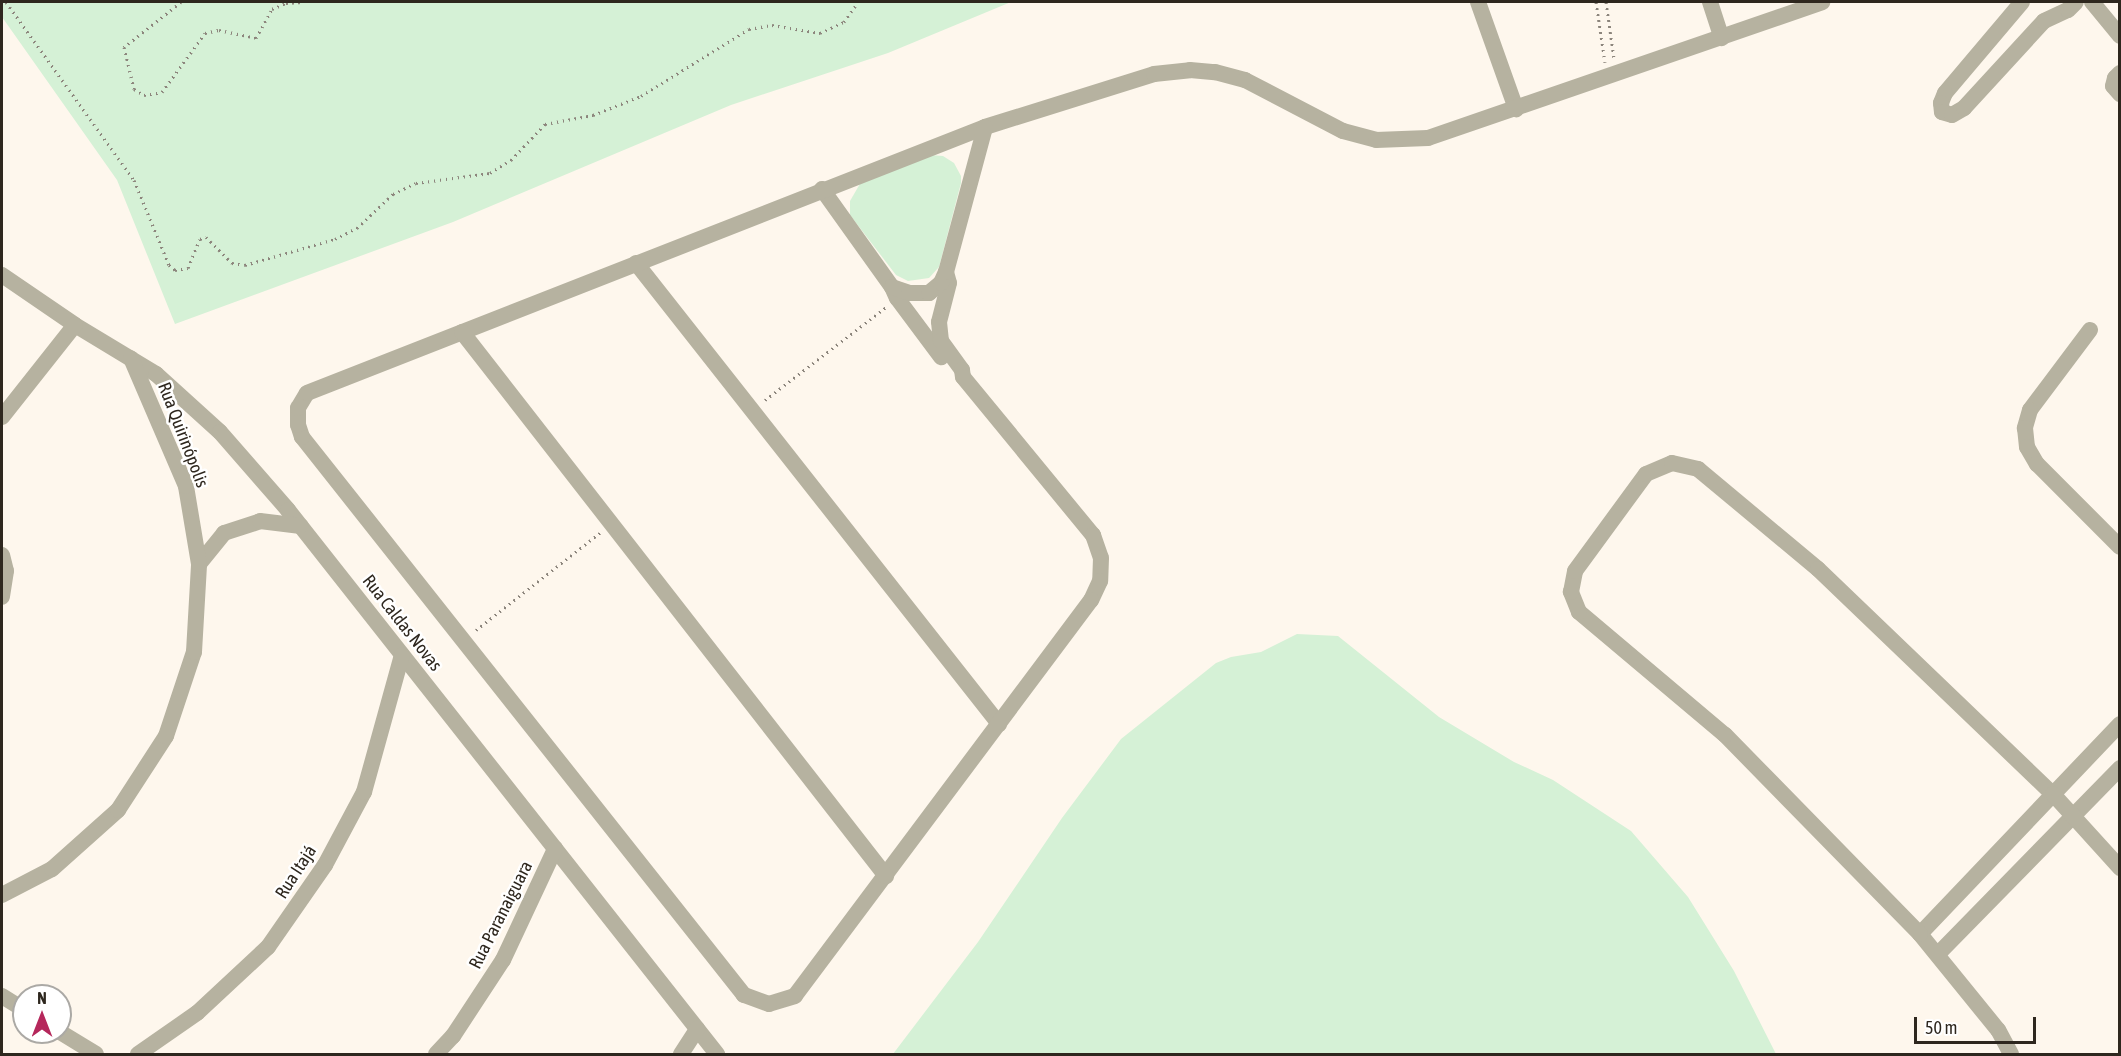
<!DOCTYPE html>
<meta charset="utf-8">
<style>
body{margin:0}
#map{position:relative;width:2121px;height:1056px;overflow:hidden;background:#fef7ed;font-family:"Asap Condensed",sans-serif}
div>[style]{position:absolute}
.green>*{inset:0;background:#d5f1d6}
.path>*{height:3px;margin-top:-1.5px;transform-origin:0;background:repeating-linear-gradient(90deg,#8c857c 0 1.5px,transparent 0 6px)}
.minor>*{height:16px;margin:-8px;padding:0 8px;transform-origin:8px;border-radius:8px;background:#b6b2a0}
span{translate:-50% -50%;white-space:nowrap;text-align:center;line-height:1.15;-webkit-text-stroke:5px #fff;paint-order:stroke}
.street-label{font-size:18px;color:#2e271e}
.frame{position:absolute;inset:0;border:3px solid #2e271e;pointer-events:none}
.north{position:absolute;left:12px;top:984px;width:60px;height:60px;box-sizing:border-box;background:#fff;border:2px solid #aba9a5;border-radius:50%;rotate:0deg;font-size:16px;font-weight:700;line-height:24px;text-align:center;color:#2e271e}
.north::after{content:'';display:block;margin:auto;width:21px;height:27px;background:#b5275b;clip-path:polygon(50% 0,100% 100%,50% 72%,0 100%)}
.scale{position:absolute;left:1914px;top:1017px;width:122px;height:27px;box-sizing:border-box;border:3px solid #2e271e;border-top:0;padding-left:8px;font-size:18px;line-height:21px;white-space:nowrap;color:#2e271e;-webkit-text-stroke:4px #fff;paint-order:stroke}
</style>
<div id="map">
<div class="green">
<div style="clip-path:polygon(2px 2px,1011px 2px,888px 53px,731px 105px,453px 222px,175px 324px,117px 180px,2px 17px)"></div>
<div style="clip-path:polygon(930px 155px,943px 156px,954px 163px,961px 176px,961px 183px,939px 267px,929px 278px,908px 281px,896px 275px,850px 215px,850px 201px,861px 182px)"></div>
<div style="clip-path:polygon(1297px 634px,1338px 636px,1439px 717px,1514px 762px,1553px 780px,1631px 831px,1688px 897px,1734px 971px,1776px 1054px,893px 1054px,978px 942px,1062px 818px,1121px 739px,1216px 663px,1231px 657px,1261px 652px)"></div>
</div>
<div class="path">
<div style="left:6px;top:2px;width:219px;rotate:54.3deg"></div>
<div style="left:134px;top:180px;width:92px;rotate:67.6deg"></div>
<div style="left:169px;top:265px;width:8px;rotate:40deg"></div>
<div style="left:175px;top:270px;width:13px;rotate:-9deg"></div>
<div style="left:188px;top:268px;width:31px;rotate:-68deg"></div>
<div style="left:200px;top:239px;width:6px;rotate:-18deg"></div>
<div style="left:206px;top:237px;width:37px;rotate:45deg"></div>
<div style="left:232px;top:263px;width:13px;rotate:9deg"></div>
<div style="left:245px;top:265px;width:94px;rotate:-16.1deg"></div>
<div style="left:335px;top:239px;width:25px;rotate:-27deg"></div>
<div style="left:357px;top:228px;width:50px;rotate:-43.4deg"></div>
<div style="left:393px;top:194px;width:25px;rotate:-26deg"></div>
<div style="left:416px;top:183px;width:75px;rotate:-7.7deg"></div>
<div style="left:490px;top:173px;width:25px;rotate:-32deg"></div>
<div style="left:511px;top:160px;width:50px;rotate:-46.6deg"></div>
<div style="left:545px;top:124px;width:49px;rotate:-10.6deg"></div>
<div style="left:593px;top:115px;width:52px;rotate:-21.6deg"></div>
<div style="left:641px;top:96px;width:127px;rotate:-31.8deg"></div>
<div style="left:749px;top:29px;width:23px;rotate:-10deg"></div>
<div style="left:772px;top:25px;width:49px;rotate:9.5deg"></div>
<div style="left:820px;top:33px;width:26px;rotate:-25deg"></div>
<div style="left:844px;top:22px;width:24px;rotate:-55deg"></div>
<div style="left:181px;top:2px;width:73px;rotate:141.7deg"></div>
<div style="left:124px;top:47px;width:43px;rotate:76.6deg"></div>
<div style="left:134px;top:89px;width:12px;rotate:31deg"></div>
<div style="left:144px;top:95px;width:18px;rotate:-9deg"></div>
<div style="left:162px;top:92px;width:73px;rotate:-53.9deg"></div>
<div style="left:205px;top:33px;width:14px;rotate:-12deg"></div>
<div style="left:219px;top:30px;width:38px;rotate:12deg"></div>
<div style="left:256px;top:38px;width:33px;rotate:-61deg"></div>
<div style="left:272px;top:9px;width:15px;rotate:-23deg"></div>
<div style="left:286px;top:3px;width:17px;rotate:-3deg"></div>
<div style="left:1596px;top:2px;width:61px;rotate:81.5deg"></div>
<div style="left:1606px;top:2px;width:57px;rotate:81.9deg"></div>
<div style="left:765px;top:400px;width:153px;rotate:-37.5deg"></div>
<div style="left:476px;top:630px;width:159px;rotate:-38.1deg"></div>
</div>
<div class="minor">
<div style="left:1478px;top:2px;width:114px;rotate:70.4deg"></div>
<div style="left:1710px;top:2px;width:38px;rotate:72deg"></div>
<div style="left:2022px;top:2px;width:119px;rotate:130.2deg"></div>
<div style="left:1945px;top:93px;width:11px;rotate:112deg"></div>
<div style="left:1941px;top:103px;width:9px;rotate:84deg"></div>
<div style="left:1942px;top:112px;width:10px;rotate:17deg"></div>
<div style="left:1952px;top:115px;width:14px;rotate:-30deg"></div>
<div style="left:1964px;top:108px;width:118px;rotate:-47.4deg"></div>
<div style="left:2044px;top:21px;width:26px;rotate:-25deg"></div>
<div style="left:2068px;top:10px;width:11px;rotate:-45deg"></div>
<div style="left:2092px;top:2px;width:44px;rotate:50.5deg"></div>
<div style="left:2120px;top:73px;width:7px;rotate:135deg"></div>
<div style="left:2115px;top:78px;width:8px;rotate:104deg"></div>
<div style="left:2113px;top:86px;width:11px;rotate:49deg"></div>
<div style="left:822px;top:189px;width:120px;rotate:54.5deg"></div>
<div style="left:892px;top:287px;width:12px;rotate:66deg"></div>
<div style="left:897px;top:298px;width:74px;rotate:53.3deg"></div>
<div style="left:636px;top:263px;width:587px;rotate:51.78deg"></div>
<div style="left:946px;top:272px;width:11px;rotate:75deg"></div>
<div style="left:949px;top:283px;width:40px;rotate:104.4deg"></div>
<div style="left:939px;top:322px;width:19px;rotate:84deg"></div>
<div style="left:941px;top:341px;width:36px;rotate:54deg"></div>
<div style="left:962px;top:370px;width:7px;rotate:82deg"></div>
<div style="left:963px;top:377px;width:205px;rotate:50.6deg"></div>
<div style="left:1093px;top:535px;width:24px;rotate:71deg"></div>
<div style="left:1101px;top:558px;width:23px;rotate:92deg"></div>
<div style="left:1100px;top:581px;width:21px;rotate:115deg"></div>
<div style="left:1091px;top:600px;width:494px;rotate:126.8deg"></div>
<div style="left:795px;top:996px;width:27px;rotate:163deg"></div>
<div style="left:769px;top:1004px;width:27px;rotate:-160deg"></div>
<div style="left:744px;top:995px;width:712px;rotate:-128.38deg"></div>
<div style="left:302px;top:437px;width:13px;rotate:-108deg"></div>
<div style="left:298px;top:425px;width:17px;rotate:-90deg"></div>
<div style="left:298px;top:408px;width:17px;rotate:-59deg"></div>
<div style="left:307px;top:393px;width:728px;rotate:-21.42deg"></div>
<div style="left:985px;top:127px;width:177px;rotate:-17.4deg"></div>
<div style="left:1154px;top:74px;width:36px;rotate:-6deg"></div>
<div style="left:1190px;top:70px;width:25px;rotate:5deg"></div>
<div style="left:1215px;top:72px;width:31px;rotate:15deg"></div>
<div style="left:1245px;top:80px;width:110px;rotate:27.5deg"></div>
<div style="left:1343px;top:131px;width:34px;rotate:15deg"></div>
<div style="left:1376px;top:140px;width:52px;rotate:-2.2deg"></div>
<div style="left:1428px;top:138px;width:417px;rotate:-19deg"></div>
<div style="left:2px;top:275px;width:88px;rotate:34.4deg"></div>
<div style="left:75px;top:325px;width:95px;rotate:31.2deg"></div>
<div style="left:156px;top:374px;width:86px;rotate:42.2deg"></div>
<div style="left:220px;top:432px;width:103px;rotate:48.9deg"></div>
<div style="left:288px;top:510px;width:693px;rotate:51.74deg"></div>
<div style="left:892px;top:287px;width:18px;rotate:19deg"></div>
<div style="left:909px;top:293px;width:20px"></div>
<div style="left:929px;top:293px;width:16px;rotate:-40deg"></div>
<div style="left:941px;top:283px;width:12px;rotate:-66deg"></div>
<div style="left:946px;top:272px;width:150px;rotate:-74.9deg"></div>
<div style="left:2090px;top:330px;width:100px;rotate:126.9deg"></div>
<div style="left:2030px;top:410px;width:19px;rotate:106deg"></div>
<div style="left:2025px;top:428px;width:19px;rotate:84deg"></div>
<div style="left:2027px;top:447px;width:20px;rotate:60deg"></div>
<div style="left:2037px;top:464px;width:117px;rotate:45deg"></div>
<div style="left:462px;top:332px;width:690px;rotate:52.07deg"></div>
<div style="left:2px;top:417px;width:117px;rotate:-51.6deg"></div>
<div style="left:2px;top:555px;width:16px;rotate:76deg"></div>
<div style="left:6px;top:571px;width:26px;rotate:99deg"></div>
<div style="left:199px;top:564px;width:40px;rotate:-51deg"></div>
<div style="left:224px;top:533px;width:38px;rotate:-18deg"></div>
<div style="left:260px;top:521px;width:41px;rotate:7deg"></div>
<div style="left:2px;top:895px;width:56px;rotate:-27.5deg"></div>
<div style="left:52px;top:869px;width:89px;rotate:-41.8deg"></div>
<div style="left:118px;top:810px;width:88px;rotate:-57deg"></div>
<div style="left:166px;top:736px;width:89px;rotate:-71.6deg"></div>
<div style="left:194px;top:652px;width:88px;rotate:-86.7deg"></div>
<div style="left:199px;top:564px;width:79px;rotate:-99.5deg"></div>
<div style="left:186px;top:486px;width:139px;rotate:-113.3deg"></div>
<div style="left:1920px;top:934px;width:290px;rotate:-46.4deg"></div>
<div style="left:1939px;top:953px;width:259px;rotate:-45.6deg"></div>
<div style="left:2px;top:996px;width:26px;rotate:32deg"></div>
<div style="left:60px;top:1032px;width:42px;rotate:31.4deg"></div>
<div style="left:138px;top:1054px;width:72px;rotate:-34.8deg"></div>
<div style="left:197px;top:1013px;width:97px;rotate:-42.9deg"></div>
<div style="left:268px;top:947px;width:100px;rotate:-55.2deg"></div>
<div style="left:325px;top:865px;width:83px;rotate:-61.9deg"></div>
<div style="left:364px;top:792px;width:142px;rotate:-74.5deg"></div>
<div style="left:436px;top:1054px;width:25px;rotate:-47deg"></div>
<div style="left:453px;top:1036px;width:91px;rotate:-56.7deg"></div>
<div style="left:503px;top:960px;width:123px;rotate:-64.9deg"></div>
<div style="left:681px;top:1054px;width:30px;rotate:-57deg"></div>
<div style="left:2011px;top:1054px;width:27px;rotate:-118deg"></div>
<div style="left:1998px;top:1030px;width:124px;rotate:-129.1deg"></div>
<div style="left:1920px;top:934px;width:279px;rotate:-134.4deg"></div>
<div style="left:1725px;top:735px;width:191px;rotate:-139.9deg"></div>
<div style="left:1579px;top:612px;width:22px;rotate:-112deg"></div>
<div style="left:1571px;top:592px;width:21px;rotate:-79deg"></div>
<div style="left:1575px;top:571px;width:120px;rotate:-53.8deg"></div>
<div style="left:1646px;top:474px;width:28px;rotate:-23deg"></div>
<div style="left:1672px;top:463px;width:27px;rotate:13deg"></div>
<div style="left:1698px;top:469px;width:156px;rotate:39.8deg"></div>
<div style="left:1818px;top:569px;width:325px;rotate:43.8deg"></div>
<div style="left:2053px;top:794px;width:100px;rotate:47.8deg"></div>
</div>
<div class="street-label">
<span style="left:183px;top:435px;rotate:69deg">Rua Quirinópolis</span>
<span style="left:402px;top:623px;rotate:52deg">Rua Caldas Novas</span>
<span style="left:296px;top:872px;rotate:-57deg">Rua Itajá</span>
<span style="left:501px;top:915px;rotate:-63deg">Rua Paranaiguara</span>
</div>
<div class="frame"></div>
<div class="north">N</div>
<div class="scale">50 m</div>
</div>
